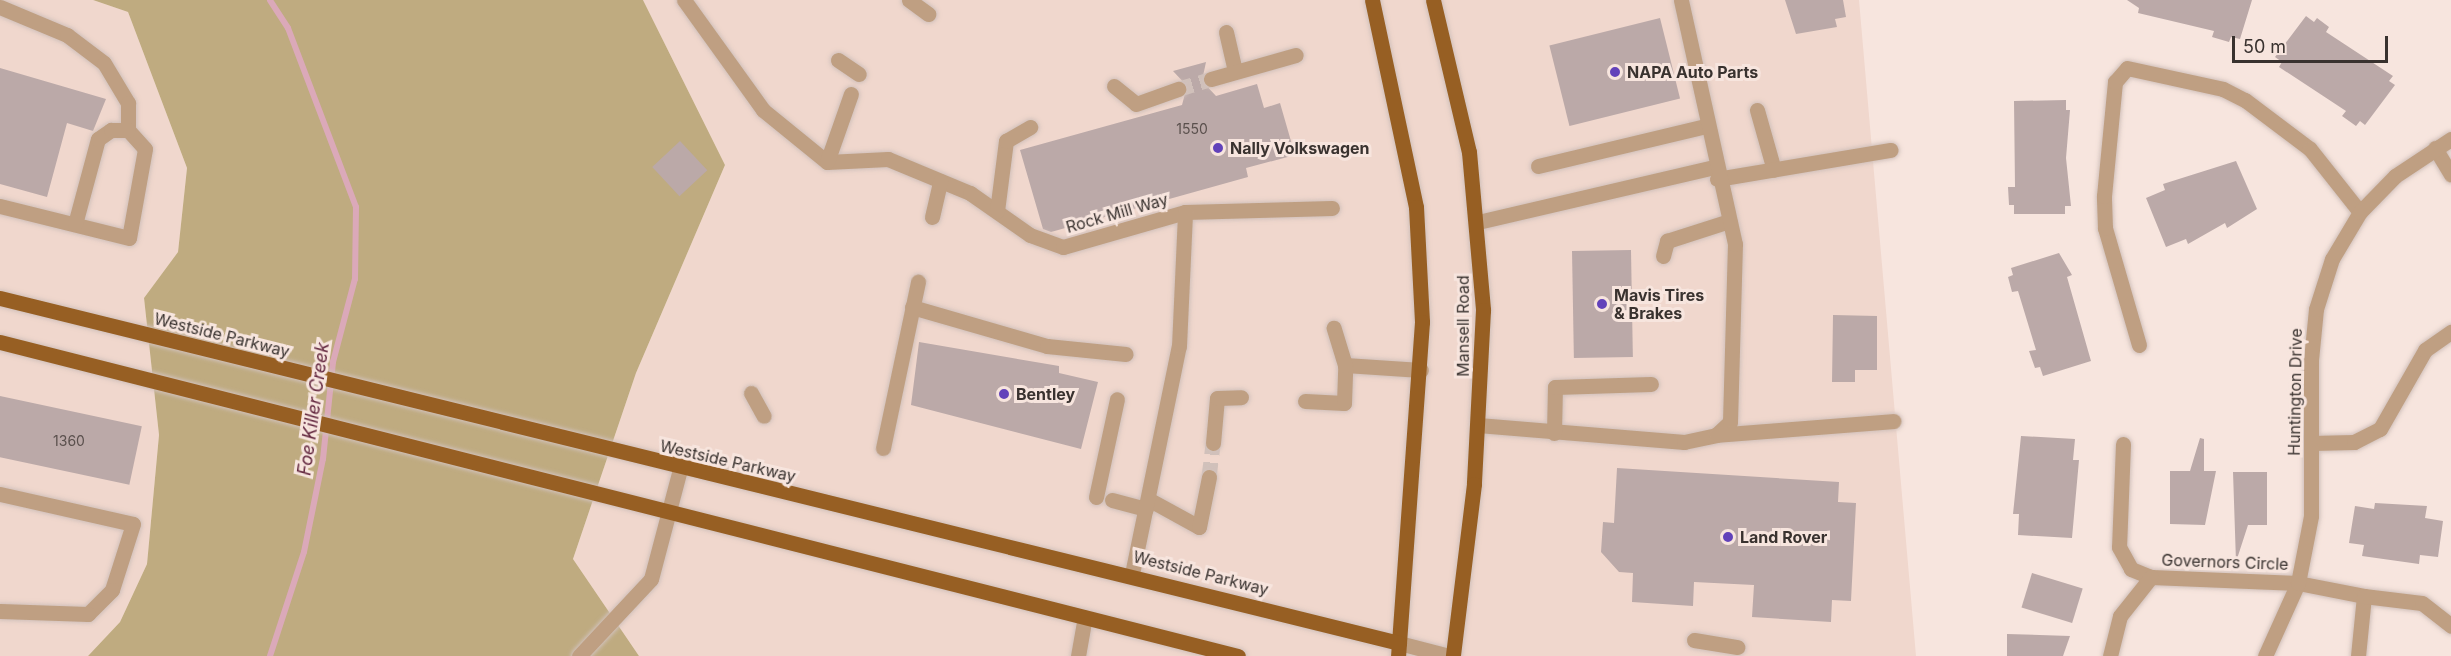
<!DOCTYPE html>
<style>
body{margin:0}
#map{position:relative;width:2451px;height:656px;overflow:hidden;background:#f7e5de;font-family:Inter,sans-serif}
div>[style]{position:absolute}
.built>*{inset:0;background:#f0d7cd}
.forest>*{inset:0;background:#bfab80}
.stream>*{height:6px;margin:-3px;padding:0 3px;transform-origin:3px;border-radius:3px;background:#dba9b9}
.building>*{inset:0;background:#bba9a8;transform-origin:0 0}
.minor-tunnel>*{height:15px;margin-top:-7.5px;transform-origin:0;background:repeating-linear-gradient(90deg,#d1c1bb 0 15px,transparent 0 23px)}
.roads{filter:drop-shadow(0 0 2px #d1c1bb) drop-shadow(0 0 2px #d1c1bb)}
.minor>*{height:15px;margin:-7.5px;padding:0 7.5px;transform-origin:7.5px;border-radius:7.5px;background:#bf9f82}
.major>*{height:15px;margin:-7.5px;padding:0 7.5px;transform-origin:7.5px;border-radius:7.5px;background:#975f23}
.dots>*{width:16px;height:16px;translate:-50% -50%;box-sizing:border-box;border:3px solid #f7e5de;border-radius:50%}
span{translate:-50% -50%;white-space:nowrap;text-align:center;line-height:1.15;-webkit-text-stroke:6px #f7e5de;paint-order:stroke}
.number-label{font-size:14px;color:#5a504d}
.number-label span{-webkit-text-stroke-width:0}
.poi-label{font-size:16px;color:#39322f;font-weight:700}
.left{translate:0 -50%;text-align:left}
.street-label{font-size:16px;color:#39322f}
.water-label{font-size:18px;color:#63273f;font-style:italic}
.scale{position:absolute;left:2232px;top:36px;width:156px;height:27px;box-sizing:border-box;border:3px solid #39322f;border-top:0;padding-left:8px;font-size:18px;line-height:21px;white-space:nowrap;color:#39322f;-webkit-text-stroke:4px #f7e5de;paint-order:stroke}
</style>
<div id="map">
<div class="built">
<div style="clip-path:polygon(0 0,93px 0,128px 12px,187px 168px,178px 252px,144px 298px,159px 435px,147px 564px,120px 622px,88px 656px,0 656px)"></div>
<div style="clip-path:polygon(643px 0,1859px 0,1916px 656px,639px 656px,573px 559px,636px 373px,725px 165px)"></div>
</div>
<div class="forest">
<div style="clip-path:polygon(93px 0,643px 0,725px 165px,636px 373px,573px 559px,639px 656px,88px 656px,120px 622px,147px 564px,159px 435px,144px 298px,178px 252px,187px 168px,128px 12px)"></div>
</div>
<div class="stream">
<div style="left:270px;top:656px;width:109px;rotate:-71.9deg"></div>
<div style="left:304px;top:552px;width:95px;rotate:-78.5deg"></div>
<div style="left:323px;top:459px;width:98px;rotate:-84.1deg"></div>
<div style="left:333px;top:362px;width:86px;rotate:-75.2deg"></div>
<div style="left:355px;top:279px;width:72px;rotate:-89.2deg"></div>
<div style="left:356px;top:207px;width:191px;rotate:-110.8deg"></div>
<div style="left:288px;top:28px;width:33px;rotate:-123deg"></div>
</div>
<div class="building">
<div style="clip-path:polygon(1785px 0,1843px 0,1846px 17px,1835px 19px,1837px 27px,1796px 34px)"></div>
<div style="clip-path:polygon(2127px 0,2252px 0,2240px 39px,2231px 37px,2229px 42px,2212px 37px,2214px 31px,2138px 13px,2139px 8px)"></div>
<div style="clip-path:polygon(2306px 16px,2314px 22px,2317px 18px,2329px 27px,2326px 32px,2393px 76px,2389px 81px,2395px 85px,2365px 125px,2360px 121px,2356px 126px,2342px 116px,2346px 111px,2279px 67px,2282px 62px,2275px 57px)"></div>
<div style="left:1660px;top:18px;width:83px;height:114px;rotate:76deg"></div>
<div style="clip-path:polygon(1206px 62px,1202px 81px,1216px 96px,1257px 84px,1264px 108px,1280px 103px,1295px 155px,1246px 168px,1248px 177px,1051px 232px,1043px 229px,1020px 150px,1182px 105px,1187px 86px,1173px 71px)"></div>
<div style="clip-path:polygon(0 68px,106px 99px,93px 131px,67px 123px,47px 197px,0 184px)"></div>
<div style="clip-path:polygon(2066px 100px,2066px 110px,2070px 110px,2066px 158px,2071px 206px,2065px 206px,2065px 214px,2014px 214px,2014px 205px,2009px 205px,2008px 187px,2015px 187px,2014px 101px)"></div>
<div style="left:680px;top:141px;width:40px;height:38px;rotate:47deg"></div>
<div style="clip-path:polygon(2236px 161px,2257px 209px,2227px 228px,2225px 223px,2188px 244px,2186px 239px,2166px 247px,2146px 198px,2165px 190px,2163px 184px)"></div>
<div style="left:1631px;top:250px;width:107px;height:59px;rotate:89deg"></div>
<div style="clip-path:polygon(2059px 253px,2072px 275px,2067px 277px,2091px 361px,2043px 376px,2040px 367px,2035px 368px,2029px 351px,2036px 350px,2018px 291px,2012px 292px,2008px 277px,2013px 275px,2011px 268px)"></div>
<div style="clip-path:polygon(1833px 315px,1877px 316px,1877px 370px,1855px 370px,1855px 382px,1832px 382px)"></div>
<div style="clip-path:polygon(919px 342px,1059px 366px,1059px 373px,1098px 382px,1081px 449px,911px 405px)"></div>
<div style="left:0;top:396px;width:145px;height:60px;rotate:12deg"></div>
<div style="clip-path:polygon(2021px 436px,2075px 439px,2073px 460px,2079px 460px,2072px 538px,2018px 535px,2019px 514px,2013px 514px)"></div>
<div style="clip-path:polygon(2200px 438px,2204px 439px,2204px 471px,2216px 471px,2205px 525px,2170px 524px,2170px 471px,2190px 471px)"></div>
<div style="clip-path:polygon(1617px 468px,1839px 482px,1838px 502px,1856px 503px,1851px 601px,1832px 600px,1831px 622px,1752px 617px,1754px 585px,1694px 582px,1693px 606px,1632px 602px,1633px 573px,1619px 572px,1601px 552px,1603px 522px,1614px 523px)"></div>
<div style="clip-path:polygon(2233px 472px,2267px 472px,2267px 525px,2248px 525px,2236px 562px)"></div>
<div style="clip-path:polygon(2375px 503px,2427px 506px,2425px 518px,2443px 521px,2438px 557px,2420px 555px,2419px 564px,2362px 556px,2364px 545px,2349px 543px,2355px 506px,2374px 509px)"></div>
<div style="left:2032px;top:573px;width:53px;height:36px;rotate:17deg"></div>
<div style="clip-path:polygon(2007px 634px,2070px 636px,2063px 656px,2007px 656px)"></div>
</div>
<div class="minor-tunnel">
<div style="left:1178px;top:89px;width:34px;rotate:-17deg"></div>
<div style="left:1209px;top:477px;width:34px;rotate:-83deg"></div>
</div>
<div class="roads">
<div class="minor">
<div style="left:684px;top:0;width:135px;rotate:54.3deg"></div>
<div style="left:763px;top:110px;width:82px;rotate:39.1deg"></div>
<div style="left:827px;top:162px;width:61px;rotate:-2.8deg"></div>
<div style="left:888px;top:159px;width:89px;rotate:22.5deg"></div>
<div style="left:970px;top:193px;width:73px;rotate:35deg"></div>
<div style="left:1030px;top:235px;width:35px;rotate:20deg"></div>
<div style="left:1063px;top:247px;width:127px;rotate:-16deg"></div>
<div style="left:1185px;top:212px;width:147px;rotate:-1.6deg"></div>
<div style="left:909px;top:0;width:24px;rotate:36deg"></div>
<div style="left:0;top:7px;width:73px;rotate:22.7deg"></div>
<div style="left:67px;top:35px;width:46px;rotate:37.1deg"></div>
<div style="left:104px;top:63px;width:47px;rotate:59deg"></div>
<div style="left:128px;top:103px;width:27px;rotate:90deg"></div>
<div style="left:128px;top:130px;width:25px;rotate:48deg"></div>
<div style="left:145px;top:149px;width:90px;rotate:100.2deg"></div>
<div style="left:129px;top:238px;width:133px;rotate:-166.1deg"></div>
<div style="left:1226px;top:32px;width:40px;rotate:77deg"></div>
<div style="left:838px;top:60px;width:25px;rotate:34deg"></div>
<div style="left:1211px;top:79px;width:88px;rotate:-15.8deg"></div>
<div style="left:1114px;top:86px;width:28px;rotate:39deg"></div>
<div style="left:1136px;top:104px;width:45px;rotate:-19.7deg"></div>
<div style="left:1757px;top:110px;width:62px;rotate:74.2deg"></div>
<div style="left:2435px;top:148px;width:31px;rotate:59deg"></div>
<div style="left:827px;top:162px;width:72px;rotate:-70.6deg"></div>
<div style="left:1538px;top:166px;width:173px;rotate:-13.4deg"></div>
<div style="left:1717px;top:179px;width:176px;rotate:-9.5deg"></div>
<div style="left:997px;top:211px;width:71px;rotate:-82.7deg"></div>
<div style="left:1006px;top:141px;width:28px;rotate:-30deg"></div>
<div style="left:932px;top:217px;width:37px;rotate:-77deg"></div>
<div style="left:1478px;top:222px;width:242px;rotate:-13.1deg"></div>
<div style="left:75px;top:224px;width:88px;rotate:-74.9deg"></div>
<div style="left:98px;top:139px;width:16px;rotate:-35deg"></div>
<div style="left:111px;top:130px;width:17px"></div>
<div style="left:1663px;top:256px;width:16px;rotate:-75deg"></div>
<div style="left:1667px;top:241px;width:65px;rotate:-17.9deg"></div>
<div style="left:912px;top:307px;width:141px;rotate:16.1deg"></div>
<div style="left:1047px;top:346px;width:79px;rotate:5.8deg"></div>
<div style="left:2139px;top:345px;width:122px;rotate:-106.2deg"></div>
<div style="left:2105px;top:228px;width:32px;rotate:-92deg"></div>
<div style="left:2104px;top:196px;width:115px;rotate:-84.5deg"></div>
<div style="left:2115px;top:82px;width:18px;rotate:-49deg"></div>
<div style="left:2127px;top:68px;width:98px;rotate:12.3deg"></div>
<div style="left:2223px;top:89px;width:25px;rotate:27deg"></div>
<div style="left:2245px;top:100px;width:81px;rotate:37deg"></div>
<div style="left:2310px;top:149px;width:80px;rotate:51.6deg"></div>
<div style="left:1345px;top:365px;width:76px;rotate:3.8deg"></div>
<div style="left:751px;top:393px;width:26px;rotate:61deg"></div>
<div style="left:1305px;top:401px;width:39px;rotate:3deg"></div>
<div style="left:1344px;top:403px;width:38px;rotate:-88deg"></div>
<div style="left:1345px;top:365px;width:39px;rotate:-107deg"></div>
<div style="left:1478px;top:425px;width:207px;rotate:4.7deg"></div>
<div style="left:1684px;top:442px;width:33px;rotate:-12deg"></div>
<div style="left:1716px;top:435px;width:19px;rotate:-43deg"></div>
<div style="left:1730px;top:422px;width:178px;rotate:-88.4deg"></div>
<div style="left:1735px;top:244px;width:250px;rotate:-102.5deg"></div>
<div style="left:1554px;top:433px;width:46px;rotate:-88.8deg"></div>
<div style="left:1555px;top:387px;width:96px;rotate:-1.8deg"></div>
<div style="left:1716px;top:435px;width:178px;rotate:-4.5deg"></div>
<div style="left:1213px;top:443px;width:45px;rotate:-84.9deg"></div>
<div style="left:1217px;top:398px;width:24px;rotate:-2deg"></div>
<div style="left:2312px;top:443px;width:42px;rotate:-1.4deg"></div>
<div style="left:2354px;top:442px;width:29px;rotate:-27deg"></div>
<div style="left:2380px;top:429px;width:91px;rotate:-60.3deg"></div>
<div style="left:2425px;top:350px;width:32px;rotate:-35deg"></div>
<div style="left:2123px;top:444px;width:103px;rotate:92.2deg"></div>
<div style="left:2119px;top:547px;width:25px;rotate:61deg"></div>
<div style="left:2131px;top:569px;width:22px;rotate:22deg"></div>
<div style="left:2151px;top:577px;width:147px;rotate:2.3deg"></div>
<div style="left:2298px;top:583px;width:67px;rotate:11.1deg"></div>
<div style="left:883px;top:448px;width:170px;rotate:-78.1deg"></div>
<div style="left:0;top:494px;width:136px;rotate:12.7deg"></div>
<div style="left:133px;top:524px;width:69px;rotate:107.7deg"></div>
<div style="left:112px;top:590px;width:34px;rotate:135deg"></div>
<div style="left:88px;top:614px;width:88px;rotate:-178deg"></div>
<div style="left:1096px;top:497px;width:100px;rotate:-77.9deg"></div>
<div style="left:1148px;top:499px;width:58px;rotate:28.8deg"></div>
<div style="left:1199px;top:527px;width:51px;rotate:-78.7deg"></div>
<div style="left:1112px;top:500px;width:35px;rotate:15deg"></div>
<div style="left:1132px;top:574px;width:233px;rotate:-78.4deg"></div>
<div style="left:1179px;top:346px;width:134px;rotate:-87.4deg"></div>
<div style="left:1694px;top:640px;width:44px;rotate:9.2deg"></div>
<div style="left:1399px;top:643px;width:52px;rotate:14.6deg"></div>
<div style="left:579px;top:656px;width:105px;rotate:-46.9deg"></div>
<div style="left:651px;top:579px;width:114px;rotate:-75.2deg"></div>
<div style="left:1078px;top:656px;width:39px;rotate:-80deg"></div>
<div style="left:2110px;top:656px;width:41px;rotate:-76deg"></div>
<div style="left:2120px;top:616px;width:50px;rotate:-51.5deg"></div>
<div style="left:2265px;top:656px;width:80px;rotate:-65.7deg"></div>
<div style="left:2298px;top:583px;width:68px;rotate:-79deg"></div>
<div style="left:2311px;top:516px;width:156px;rotate:-90deg"></div>
<div style="left:2311px;top:360px;width:51px;rotate:-84.4deg"></div>
<div style="left:2316px;top:309px;width:52px;rotate:-72.3deg"></div>
<div style="left:2332px;top:259px;width:55px;rotate:-59.2deg"></div>
<div style="left:2360px;top:212px;width:50px;rotate:-45.8deg"></div>
<div style="left:2395px;top:176px;width:67px;rotate:-33.5deg"></div>
<div style="left:2358px;top:656px;width:60px;rotate:-84.3deg"></div>
<div style="left:2364px;top:596px;width:58px;rotate:6.9deg"></div>
<div style="left:2422px;top:603px;width:37px;rotate:38deg"></div>
</div>
<div class="major">
<div style="left:1372px;top:0;width:212px;rotate:78deg"></div>
<div style="left:1416px;top:207px;width:115px;rotate:87deg"></div>
<div style="left:1422px;top:322px;width:335px;rotate:94.1deg"></div>
<div style="left:1433px;top:0;width:156px;rotate:76.7deg"></div>
<div style="left:1469px;top:152px;width:159px;rotate:84.9deg"></div>
<div style="left:1483px;top:310px;width:174px;rotate:93deg"></div>
<div style="left:1474px;top:484px;width:173px;rotate:97deg"></div>
<div style="left:0;top:298px;width:1441px;rotate:13.85deg"></div>
<div style="left:0;top:342px;width:1277px;rotate:14.23deg"></div>
</div>
</div>
<div class="dots">
<div style="left:1615px;top:72px;background:#6242ba"></div>
<div style="left:1218px;top:148px;background:#6242ba"></div>
<div style="left:1602px;top:304px;background:#6242ba"></div>
<div style="left:1004px;top:394px;background:#6242ba"></div>
<div style="left:1728px;top:537px;background:#6242ba"></div>
</div>
<div class="number-label">
<span style="left:1192px;top:129px">1550</span>
<span style="left:69px;top:441px">1360</span>
</div>
<div class="poi-label">
<span class="left" style="left:1627px;top:72px">NAPA Auto Parts</span>
<span class="left" style="left:1230px;top:148px">Nally Volkswagen</span>
<span class="left" style="left:1614px;top:304px">Mavis Tires<br>&amp; Brakes</span>
<span class="left" style="left:1016px;top:394px">Bentley</span>
<span class="left" style="left:1740px;top:537px">Land Rover</span>
</div>
<div class="street-label">
<span style="left:1117px;top:213px;rotate:-16deg">Rock Mill Way</span>
<span style="left:1463px;top:326px;rotate:-90deg">Mansell Road</span>
<span style="left:222px;top:335px;rotate:14deg">Westside Parkway</span>
<span style="left:2295px;top:392px;rotate:-89deg">Huntington Drive</span>
<span style="left:728px;top:461px;rotate:13deg">Westside Parkway</span>
<span style="left:2225px;top:562px;rotate:2deg">Governors Circle</span>
<span style="left:1201px;top:573px;rotate:14deg">Westside Parkway</span>
</div>
<div class="water-label">
<span style="left:314px;top:409px;rotate:-82deg">Foe Killer Creek</span>
</div>
<div class="scale">50 m</div>
</div>
